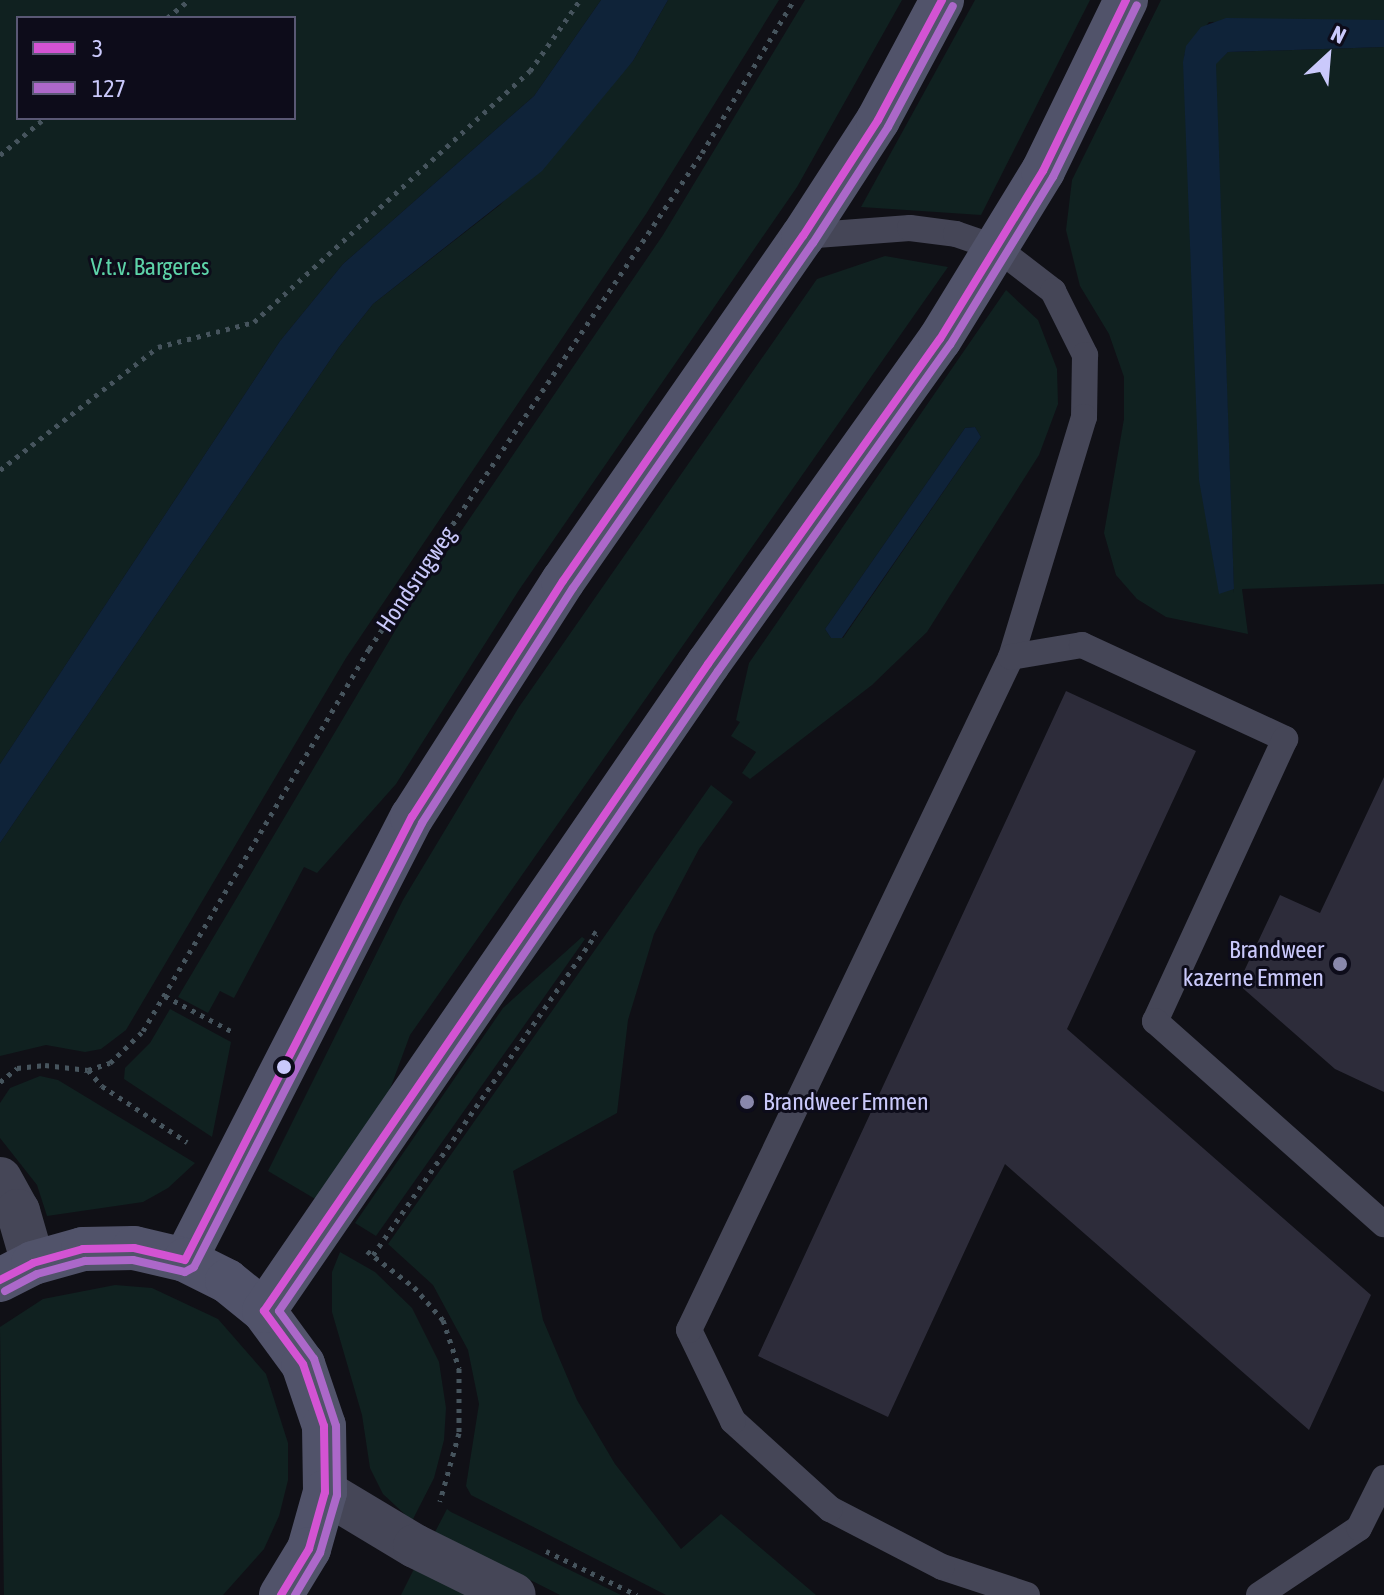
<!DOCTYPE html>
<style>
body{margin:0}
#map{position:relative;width:1384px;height:1595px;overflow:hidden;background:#101016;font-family:"Asap Condensed",sans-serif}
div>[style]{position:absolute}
.green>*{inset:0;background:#102120}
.water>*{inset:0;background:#0f2339}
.building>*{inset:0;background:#2d2c3a}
.path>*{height:5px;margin-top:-2.5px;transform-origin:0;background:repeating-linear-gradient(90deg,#46545d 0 4px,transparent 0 10px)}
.lane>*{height:26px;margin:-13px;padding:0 13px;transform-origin:13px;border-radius:13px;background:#454657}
.street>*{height:44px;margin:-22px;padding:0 22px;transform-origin:22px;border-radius:22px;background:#454657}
.secondary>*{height:44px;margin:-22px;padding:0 22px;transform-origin:22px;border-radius:22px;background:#51536a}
.bus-1>*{height:8px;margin:-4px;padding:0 4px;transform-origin:4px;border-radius:4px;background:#d353d3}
.bus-2>*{height:8px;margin:-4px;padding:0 4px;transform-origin:4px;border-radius:4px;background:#ac68c9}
.dots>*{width:22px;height:22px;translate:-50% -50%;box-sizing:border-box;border:4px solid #0d0c1a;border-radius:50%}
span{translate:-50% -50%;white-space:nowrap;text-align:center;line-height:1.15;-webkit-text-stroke:6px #0d0c1a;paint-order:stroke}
.park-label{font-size:24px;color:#5dd3a8}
.street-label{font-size:24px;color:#cac9fb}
.poi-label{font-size:24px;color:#cac9fb}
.right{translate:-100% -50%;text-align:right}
.left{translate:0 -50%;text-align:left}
.legend{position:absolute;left:16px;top:16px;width:280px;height:104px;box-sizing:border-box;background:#0d0c1a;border:2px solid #595874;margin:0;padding:10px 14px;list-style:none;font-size:24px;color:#cac9fb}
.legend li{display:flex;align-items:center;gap:16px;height:40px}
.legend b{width:40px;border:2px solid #595874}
.north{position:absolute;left:1288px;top:16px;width:80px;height:80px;-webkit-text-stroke:6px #0d0c1a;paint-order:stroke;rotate:26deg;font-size:22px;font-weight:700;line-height:32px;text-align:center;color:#cac9fb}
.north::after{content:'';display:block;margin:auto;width:28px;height:36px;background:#cac9fb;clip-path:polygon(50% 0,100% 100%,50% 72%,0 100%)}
</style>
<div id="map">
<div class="green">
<div style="clip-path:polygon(evenodd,0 0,601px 0,534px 96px,343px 264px,280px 341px,0 764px,0 0,18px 18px,294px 18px,294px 118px,18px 118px,18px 18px)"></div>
<div style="clip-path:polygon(668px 0,779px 0,646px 214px,346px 658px,126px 1030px,101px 1049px,85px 1052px,46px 1045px,0 1056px,0 843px,339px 347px,373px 304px,500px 205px,633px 61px)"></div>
<div style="clip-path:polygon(805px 0,902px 0,797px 187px,519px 590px,396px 784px,317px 873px,304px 867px,234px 998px,220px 991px,208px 1013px,178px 997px,408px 609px,663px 235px)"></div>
<div style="clip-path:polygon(975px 0,1090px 0,981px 215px,861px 207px)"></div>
<div style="clip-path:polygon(1161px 0,1384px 0,1384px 20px,1209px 22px,1184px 55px,1234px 593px,1215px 64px,1228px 52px,1384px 47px,1384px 584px,1242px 589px,1248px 634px,1166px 617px,1137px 599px,1116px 575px,1104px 533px,1124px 419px,1124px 377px,1109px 334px,1080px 286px,1066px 230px,1072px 180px)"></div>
<div style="clip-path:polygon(885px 256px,948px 267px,410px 1035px,376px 1127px,322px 1203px,268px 1171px,403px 900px,519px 707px,817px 279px)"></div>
<div style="clip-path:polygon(evenodd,1006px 290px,1038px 320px,1057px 369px,1058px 404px,1039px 455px,927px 632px,872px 685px,750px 779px,742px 773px,756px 752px,731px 736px,740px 722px,736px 720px,749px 663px,1006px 290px,975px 427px,981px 437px,843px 638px,831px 638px,825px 629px,965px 428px,975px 427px)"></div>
<div style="clip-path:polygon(711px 785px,733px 802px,699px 849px,654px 934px,628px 1020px,617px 1113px,513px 1171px,543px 1320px,577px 1400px,615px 1464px,681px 1549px,721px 1514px,816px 1595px,666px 1595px,471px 1495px,466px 1486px,479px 1404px,468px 1350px,433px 1285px,388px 1244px)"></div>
<div style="clip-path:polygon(582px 937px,585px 939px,376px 1236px,355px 1223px,503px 1008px)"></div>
<div style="clip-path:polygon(170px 1009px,231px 1042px,212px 1137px,124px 1079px,125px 1068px,150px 1043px)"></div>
<div style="clip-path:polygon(40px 1076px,58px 1080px,195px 1163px,168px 1188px,143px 1202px,47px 1216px,37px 1185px,0 1138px,0 1103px,10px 1088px)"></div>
<div style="clip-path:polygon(340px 1252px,375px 1272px,412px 1308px,439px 1362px,446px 1408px,444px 1440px,434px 1478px,412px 1521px,383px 1494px,370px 1468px,362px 1415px,332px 1312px,332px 1272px)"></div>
<div style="clip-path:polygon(115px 1285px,152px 1288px,218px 1319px,266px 1374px,288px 1443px,288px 1480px,279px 1516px,264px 1549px,223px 1595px,4px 1595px,0 1327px,43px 1299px)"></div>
<div style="clip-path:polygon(447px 1509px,451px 1512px,621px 1595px,560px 1595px,435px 1532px)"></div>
<div style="clip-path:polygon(417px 1563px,480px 1595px,401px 1595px)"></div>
</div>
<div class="water">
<div style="clip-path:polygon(601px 0,668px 0,633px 61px,542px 171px,373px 304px,339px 347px,0 843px,0 764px,280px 341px,343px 264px,534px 96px)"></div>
<div style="clip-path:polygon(1226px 18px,1384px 20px,1384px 47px,1228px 52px,1216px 64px,1234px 589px,1219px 594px,1199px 480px,1183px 62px,1186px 46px,1201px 27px)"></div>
<div style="clip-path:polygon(975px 427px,981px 437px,842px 638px,831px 638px,825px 629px,965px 428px)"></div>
</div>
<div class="building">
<div style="clip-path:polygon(1066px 691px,1196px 751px,1067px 1029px,1371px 1295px,1309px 1430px,1005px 1164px,888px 1417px,758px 1356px)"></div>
<div style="clip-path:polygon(1384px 777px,1384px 1092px,1335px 1069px,1238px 984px,1280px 895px,1320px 913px)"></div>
</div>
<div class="path">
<div style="left:167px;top:18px;width:28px;rotate:-39deg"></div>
<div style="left:0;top:155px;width:58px;rotate:-39.4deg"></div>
<div style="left:0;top:470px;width:200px;rotate:-37.9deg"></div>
<div style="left:158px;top:347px;width:99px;rotate:-14.6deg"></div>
<div style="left:254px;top:322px;width:373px;rotate:-42.3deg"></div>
<div style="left:530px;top:71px;width:87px;rotate:-54.8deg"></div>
<div style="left:165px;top:996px;width:75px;rotate:27.9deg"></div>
<div style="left:88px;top:1070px;width:21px;rotate:49deg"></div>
<div style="left:102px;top:1086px;width:102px;rotate:33.4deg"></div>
<div style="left:0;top:1082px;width:22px;rotate:-39deg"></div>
<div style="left:17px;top:1068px;width:28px;rotate:-6deg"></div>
<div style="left:45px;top:1065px;width:43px;rotate:6.6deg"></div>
<div style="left:88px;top:1070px;width:23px;rotate:-18deg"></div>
<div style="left:110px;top:1063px;width:46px;rotate:-44.1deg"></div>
<div style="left:143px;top:1031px;width:444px;rotate:-59.4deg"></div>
<div style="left:369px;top:649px;width:597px;rotate:-56.12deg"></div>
<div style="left:702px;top:153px;width:179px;rotate:-59deg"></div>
<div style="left:367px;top:1251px;width:59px;rotate:37.5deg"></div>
<div style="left:414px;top:1287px;width:44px;rotate:48.7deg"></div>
<div style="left:443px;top:1320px;width:51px;rotate:71.6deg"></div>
<div style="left:459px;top:1368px;width:65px;rotate:90deg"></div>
<div style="left:459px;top:1433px;width:71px;rotate:105.6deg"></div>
<div style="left:373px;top:1255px;width:391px;rotate:-55.2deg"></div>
<div style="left:596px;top:934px;width:4px;rotate:-146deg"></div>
<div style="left:546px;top:1551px;width:101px;rotate:25.8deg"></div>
</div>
<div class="lane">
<div style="left:803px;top:236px;width:107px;rotate:-4.3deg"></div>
<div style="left:910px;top:228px;width:46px;rotate:7.4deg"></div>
<div style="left:956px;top:234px;width:43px;rotate:18.9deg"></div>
<div style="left:997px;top:248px;width:71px;rotate:37.5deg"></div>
<div style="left:1053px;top:291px;width:72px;rotate:63.4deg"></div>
<div style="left:1085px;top:355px;width:62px;rotate:90.9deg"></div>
<div style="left:1084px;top:417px;width:251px;rotate:106.9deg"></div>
<div style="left:1027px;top:1595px;width:89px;rotate:-161.8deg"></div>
<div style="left:942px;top:1567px;width:126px;rotate:-152.6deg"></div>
<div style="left:830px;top:1509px;width:131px;rotate:-137.8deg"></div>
<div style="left:733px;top:1421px;width:101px;rotate:-115.8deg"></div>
<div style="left:689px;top:1330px;width:746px;rotate:-64.43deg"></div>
<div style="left:1011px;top:657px;width:72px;rotate:-9.6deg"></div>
<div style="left:1082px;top:645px;width:224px;rotate:24.8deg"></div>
<div style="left:1285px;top:739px;width:311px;rotate:114.7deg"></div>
<div style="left:1155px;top:1021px;width:306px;rotate:41.6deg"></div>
<div style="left:1259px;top:1595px;width:120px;rotate:-33.8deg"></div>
<div style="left:1359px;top:1528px;width:56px;rotate:-63.4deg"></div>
</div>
<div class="street">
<div style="left:0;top:1179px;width:37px;rotate:61deg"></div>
<div style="left:18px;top:1211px;width:54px;rotate:73.9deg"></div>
<div style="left:325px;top:1492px;width:105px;rotate:31deg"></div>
<div style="left:415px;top:1546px;width:110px;rotate:26.3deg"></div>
</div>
<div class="secondary">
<div style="left:185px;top:1260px;width:498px;rotate:-62.9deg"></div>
<div style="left:412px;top:817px;width:280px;rotate:-57.4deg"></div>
<div style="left:563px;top:581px;width:420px;rotate:-55.2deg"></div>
<div style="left:803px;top:236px;width:138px;rotate:-57.1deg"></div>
<div style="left:878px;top:120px;width:136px;rotate:-61.9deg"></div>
<div style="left:0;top:1280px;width:37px;rotate:-27deg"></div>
<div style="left:33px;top:1263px;width:52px;rotate:-15.6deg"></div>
<div style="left:83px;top:1249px;width:51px;rotate:-1.1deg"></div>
<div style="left:134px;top:1248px;width:52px;rotate:13.2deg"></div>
<div style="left:185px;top:1260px;width:47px;rotate:26.6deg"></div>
<div style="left:227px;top:1281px;width:48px;rotate:39deg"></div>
<div style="left:264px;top:1311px;width:66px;rotate:53.7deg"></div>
<div style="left:303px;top:1364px;width:65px;rotate:71.3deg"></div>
<div style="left:324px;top:1426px;width:66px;rotate:89.1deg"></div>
<div style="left:325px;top:1492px;width:59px;rotate:105.7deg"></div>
<div style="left:309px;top:1549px;width:54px;rotate:121.3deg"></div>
<div style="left:264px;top:1311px;width:785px;rotate:-55.54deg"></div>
<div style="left:708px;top:664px;width:399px;rotate:-54.5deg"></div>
<div style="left:940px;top:339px;width:197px;rotate:-58.5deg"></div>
<div style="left:1043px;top:171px;width:190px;rotate:-64.1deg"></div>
</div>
<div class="bus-1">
<div style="left:0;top:1280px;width:37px;rotate:-27deg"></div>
<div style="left:33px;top:1263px;width:52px;rotate:-15.6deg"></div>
<div style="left:83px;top:1249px;width:51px;rotate:-1.1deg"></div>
<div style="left:134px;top:1248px;width:52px;rotate:13.2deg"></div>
<div style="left:185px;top:1260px;width:498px;rotate:-62.9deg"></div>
<div style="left:412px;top:817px;width:280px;rotate:-57.4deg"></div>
<div style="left:563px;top:581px;width:420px;rotate:-55.2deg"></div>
<div style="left:803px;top:236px;width:138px;rotate:-57.1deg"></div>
<div style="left:878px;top:120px;width:136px;rotate:-61.9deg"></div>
<div style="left:281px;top:1595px;width:54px;rotate:-58.7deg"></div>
<div style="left:309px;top:1549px;width:59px;rotate:-74.3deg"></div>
<div style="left:325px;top:1492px;width:66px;rotate:-90.9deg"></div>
<div style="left:324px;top:1426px;width:65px;rotate:-108.7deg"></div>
<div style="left:303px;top:1364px;width:66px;rotate:-126.3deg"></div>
<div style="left:264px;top:1311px;width:785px;rotate:-55.54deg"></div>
<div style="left:708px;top:664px;width:399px;rotate:-54.5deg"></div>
<div style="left:940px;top:339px;width:197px;rotate:-58.5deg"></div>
<div style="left:1043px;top:171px;width:190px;rotate:-64.1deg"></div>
</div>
<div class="bus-2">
<div style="left:5px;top:1291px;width:36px;rotate:-28deg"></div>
<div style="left:37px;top:1274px;width:50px;rotate:-15.2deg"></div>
<div style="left:85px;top:1261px;width:48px;rotate:-1.2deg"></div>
<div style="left:133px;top:1260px;width:53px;rotate:13deg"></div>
<div style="left:185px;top:1272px;width:10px;rotate:-29deg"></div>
<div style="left:194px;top:1267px;width:499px;rotate:-62.8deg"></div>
<div style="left:422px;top:823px;width:279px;rotate:-57.3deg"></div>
<div style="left:573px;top:588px;width:420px;rotate:-55.2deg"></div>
<div style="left:813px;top:243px;width:138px;rotate:-57.1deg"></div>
<div style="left:888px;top:127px;width:137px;rotate:-61.8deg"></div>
<div style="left:295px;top:1595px;width:49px;rotate:-59.2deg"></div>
<div style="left:320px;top:1553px;width:60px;rotate:-73.7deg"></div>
<div style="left:337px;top:1495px;width:69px;rotate:-90.8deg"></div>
<div style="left:336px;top:1426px;width:71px;rotate:-108.2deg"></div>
<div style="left:314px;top:1359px;width:59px;rotate:-126.1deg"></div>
<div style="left:279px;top:1311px;width:776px;rotate:-55.55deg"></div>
<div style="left:718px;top:671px;width:400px;rotate:-54.6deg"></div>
<div style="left:950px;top:345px;width:197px;rotate:-58.5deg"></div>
<div style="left:1053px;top:177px;width:191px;rotate:-64deg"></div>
</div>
<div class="dots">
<div style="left:1340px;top:964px;background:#8988ab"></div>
<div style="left:284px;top:1067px;background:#cac9fb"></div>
<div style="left:747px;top:1102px;background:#8988ab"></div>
</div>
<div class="park-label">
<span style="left:150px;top:267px">V.t.v. Bargeres</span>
</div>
<div class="street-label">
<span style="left:416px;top:579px;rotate:-56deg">Hondsrugweg</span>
</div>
<div class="poi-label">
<span class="right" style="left:1324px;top:964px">Brandweer<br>kazerne Emmen</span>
<span class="left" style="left:763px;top:1102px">Brandweer Emmen</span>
</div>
<ul class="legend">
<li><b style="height:10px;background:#d353d3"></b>3</li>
<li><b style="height:10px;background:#ac68c9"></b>127</li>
</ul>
<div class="north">N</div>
</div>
